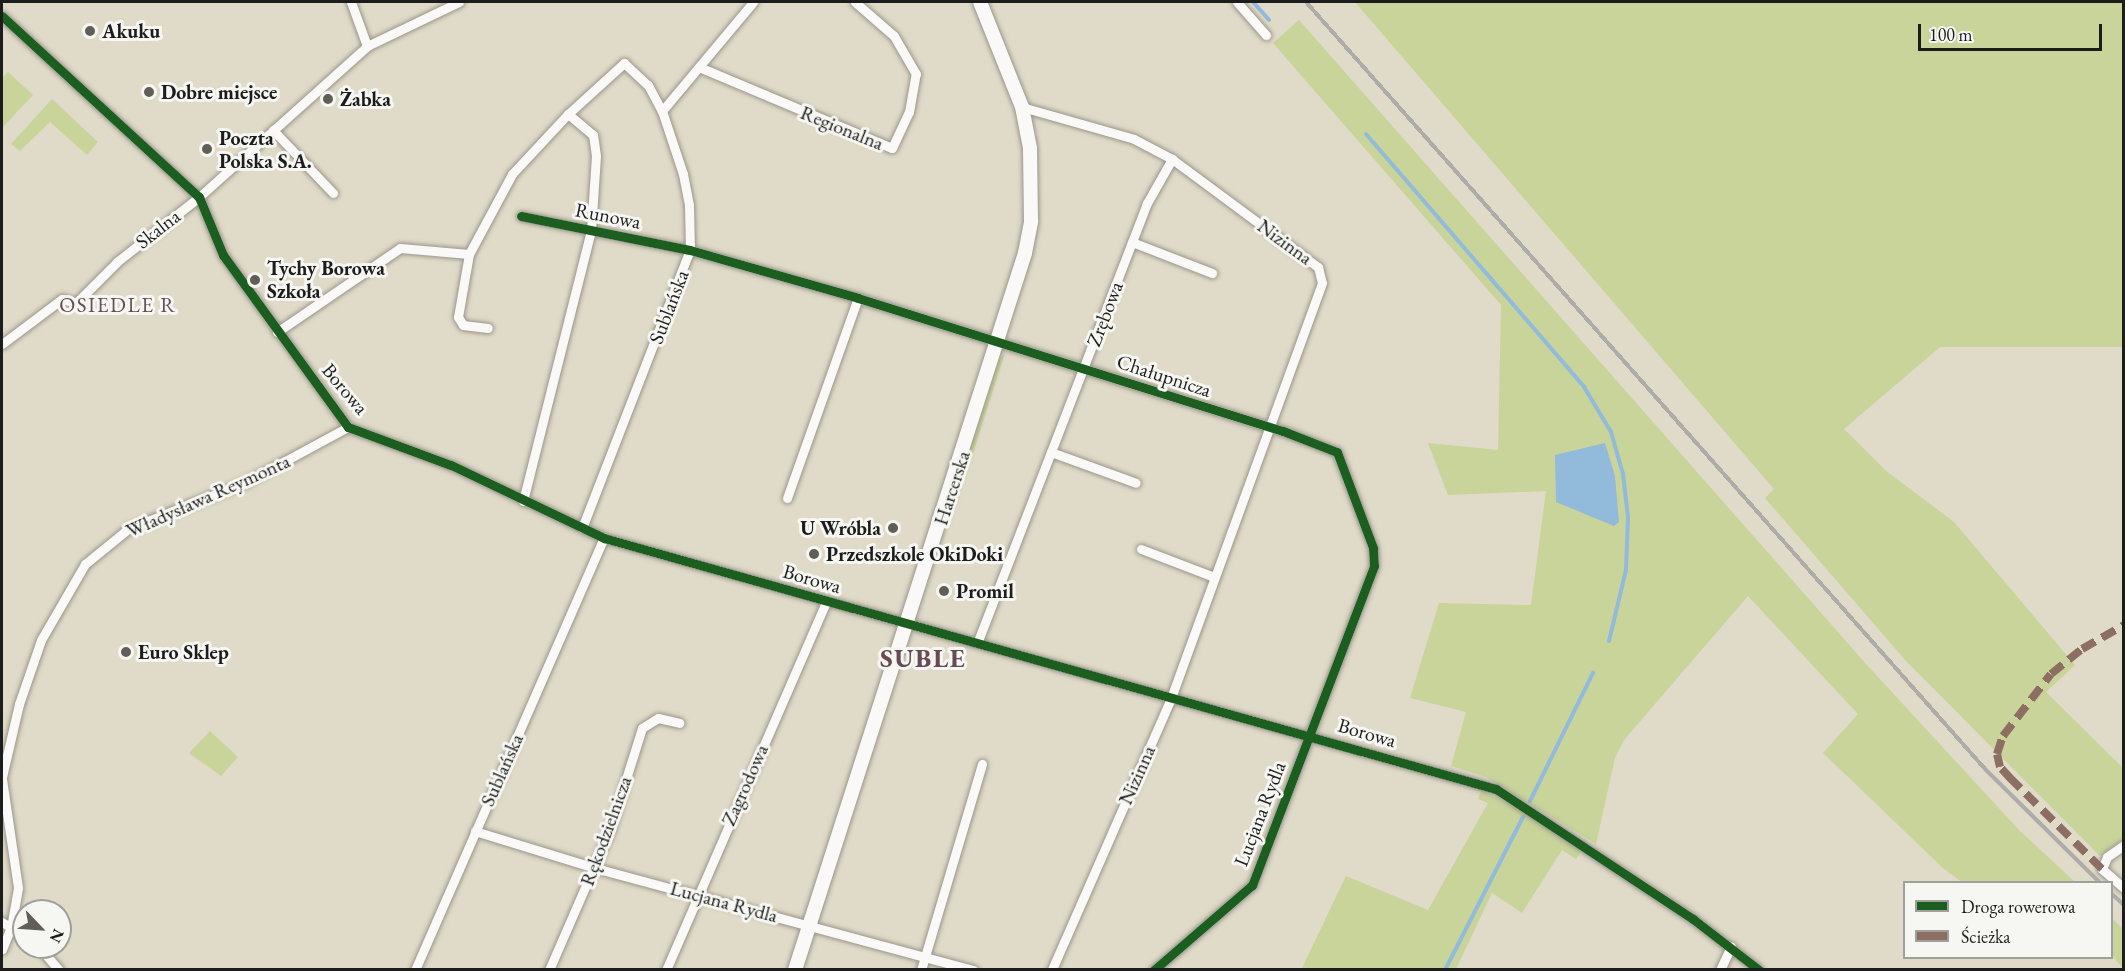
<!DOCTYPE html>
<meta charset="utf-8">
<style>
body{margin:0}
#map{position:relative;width:2125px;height:971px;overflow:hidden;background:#e0dac8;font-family:"EB Garamond",serif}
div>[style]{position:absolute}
.green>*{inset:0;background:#c8d49a}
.water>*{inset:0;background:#92bada}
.stream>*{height:4px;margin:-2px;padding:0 2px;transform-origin:2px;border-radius:2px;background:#92bada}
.roads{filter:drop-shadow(0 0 2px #99968b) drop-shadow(0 0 2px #99968b)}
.street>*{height:9px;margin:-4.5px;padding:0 4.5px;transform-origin:4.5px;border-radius:4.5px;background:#faf9f7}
.secondary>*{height:14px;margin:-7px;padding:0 7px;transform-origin:7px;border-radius:7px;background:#faf9f7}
.rail>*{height:4px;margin:-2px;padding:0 2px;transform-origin:2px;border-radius:2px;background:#adaca9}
.quiet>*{height:8px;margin-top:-4px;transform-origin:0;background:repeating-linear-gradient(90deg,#8d6e63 0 15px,transparent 0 23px)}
.cycleway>*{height:9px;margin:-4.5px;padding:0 4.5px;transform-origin:4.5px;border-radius:4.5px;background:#1b5e20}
.dots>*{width:16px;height:16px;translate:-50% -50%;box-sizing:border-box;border:3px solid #f6f6f2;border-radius:50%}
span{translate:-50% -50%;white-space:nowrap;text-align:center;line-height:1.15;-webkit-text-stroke:6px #f6f6f2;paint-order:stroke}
.poi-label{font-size:20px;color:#1c1c1c;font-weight:700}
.left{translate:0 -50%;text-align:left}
.right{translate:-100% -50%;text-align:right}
.street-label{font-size:20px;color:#1c1c1c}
.neighbourhood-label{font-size:21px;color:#664b54;letter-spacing:1.5px}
.district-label{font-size:26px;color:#664b54;font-weight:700;letter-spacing:1.5px}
.frame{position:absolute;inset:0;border:3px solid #1c1c1c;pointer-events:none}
.legend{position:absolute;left:1903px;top:881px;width:210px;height:78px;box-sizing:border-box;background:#f6f6f2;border:2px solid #9f9f9c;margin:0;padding:8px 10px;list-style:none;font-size:18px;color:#1c1c1c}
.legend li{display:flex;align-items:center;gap:12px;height:30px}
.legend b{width:30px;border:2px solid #9f9f9c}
.north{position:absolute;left:12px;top:899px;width:60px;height:60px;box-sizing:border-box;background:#f6f6f2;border:2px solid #9f9f9c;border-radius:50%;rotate:115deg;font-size:16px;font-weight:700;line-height:24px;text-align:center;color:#1c1c1c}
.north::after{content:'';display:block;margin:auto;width:21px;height:27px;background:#615e58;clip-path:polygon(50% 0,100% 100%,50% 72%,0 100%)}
.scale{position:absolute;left:1918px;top:24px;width:184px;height:27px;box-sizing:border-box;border:3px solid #1c1c1c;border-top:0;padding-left:8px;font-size:18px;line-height:21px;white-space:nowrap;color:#1c1c1c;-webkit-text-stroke:4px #f6f6f2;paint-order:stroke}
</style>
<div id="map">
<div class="green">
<div style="clip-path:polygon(1355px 2px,2123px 2px,2123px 347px,1940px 347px,1844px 429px,1886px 471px,1954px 522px,2075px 665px,2046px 692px,2123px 768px,2123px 839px,2100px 856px,1906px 661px,1765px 498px,1774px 489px)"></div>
<div style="clip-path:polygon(1299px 20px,1866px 664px,2019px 830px,2075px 882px,1962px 882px,1944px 869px,1823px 753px,1858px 714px,1748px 596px,1624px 740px,1615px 758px,1596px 844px,1486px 777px,1451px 766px,1466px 712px,1410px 698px,1439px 603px,1531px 605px,1546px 491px,1448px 495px,1428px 443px,1498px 450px,1501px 305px,1273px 43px)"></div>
<div style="clip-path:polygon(8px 72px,33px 95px,2px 128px,2px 78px)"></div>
<div style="clip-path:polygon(52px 99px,98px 142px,87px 155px,50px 122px,20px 151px,11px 144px)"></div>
<div style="clip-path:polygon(1005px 353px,955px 510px,950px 509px,999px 359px)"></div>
<div style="clip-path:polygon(210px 731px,238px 757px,221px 776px,189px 753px)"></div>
<div style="clip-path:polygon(1481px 790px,1520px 810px,1581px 852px,1576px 859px,1562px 850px,1522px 913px,1492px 893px,1456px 969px,1301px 970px,1346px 876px,1428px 910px,1488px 803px,1478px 799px)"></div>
<div style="clip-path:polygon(2112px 918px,2123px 929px,2123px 969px,2112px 955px)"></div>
</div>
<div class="water">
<div style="clip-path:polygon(1605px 443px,1615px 476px,1619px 522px,1614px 526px,1556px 502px,1555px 455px)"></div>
</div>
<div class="stream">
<div style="left:1253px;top:2px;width:24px;rotate:48deg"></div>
<div style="left:1366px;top:134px;width:334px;rotate:49.2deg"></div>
<div style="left:1584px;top:387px;width:52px;rotate:59deg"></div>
<div style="left:1611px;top:432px;width:44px;rotate:74.1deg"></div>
<div style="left:1623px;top:474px;width:43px;rotate:83.4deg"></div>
<div style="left:1628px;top:517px;width:53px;rotate:92.2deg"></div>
<div style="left:1626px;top:570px;width:73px;rotate:103.5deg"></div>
<div style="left:1530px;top:801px;width:143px;rotate:-63.8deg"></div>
<div style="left:1445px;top:970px;width:172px;rotate:-63deg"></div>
</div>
<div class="roads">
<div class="street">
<div style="left:351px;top:2px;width:47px;rotate:70deg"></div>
<div style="left:1237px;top:2px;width:44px;rotate:48.7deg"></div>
<div style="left:2px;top:16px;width:268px;rotate:42.6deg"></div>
<div style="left:199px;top:197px;width:63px;rotate:67.5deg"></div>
<div style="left:223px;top:255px;width:213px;rotate:54deg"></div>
<div style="left:348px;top:427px;width:110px;rotate:20.3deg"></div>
<div style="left:451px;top:465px;width:170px;rotate:25.5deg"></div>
<div style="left:604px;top:538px;width:927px;rotate:15.72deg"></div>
<div style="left:1496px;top:789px;width:236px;rotate:33.4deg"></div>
<div style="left:1693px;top:919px;width:83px;rotate:37.7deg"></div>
<div style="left:699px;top:67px;width:209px;rotate:22.8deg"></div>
<div style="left:892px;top:148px;width:40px;rotate:-65deg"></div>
<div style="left:909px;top:112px;width:39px;rotate:-80deg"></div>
<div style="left:916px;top:74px;width:44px;rotate:-120.1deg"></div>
<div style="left:894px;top:36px;width:52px;rotate:-138.9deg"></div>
<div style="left:1022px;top:107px;width:116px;rotate:15.9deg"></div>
<div style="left:1134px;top:139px;width:43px;rotate:27.8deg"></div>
<div style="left:1172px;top:159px;width:182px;rotate:36.5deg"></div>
<div style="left:1318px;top:267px;width:16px;rotate:76deg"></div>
<div style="left:1322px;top:283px;width:439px;rotate:110deg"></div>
<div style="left:1172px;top:696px;width:299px;rotate:113.7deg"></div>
<div style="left:273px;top:130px;width:87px;rotate:46.4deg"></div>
<div style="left:521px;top:216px;width:172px;rotate:11.4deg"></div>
<div style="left:690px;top:250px;width:175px;rotate:15.9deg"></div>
<div style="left:858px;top:298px;width:445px;rotate:17.4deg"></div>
<div style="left:1283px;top:431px;width:58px;rotate:21.3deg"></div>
<div style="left:1337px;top:452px;width:103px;rotate:69.4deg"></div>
<div style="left:1373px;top:548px;width:18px;rotate:87deg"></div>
<div style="left:1374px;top:566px;width:342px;rotate:110.9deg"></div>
<div style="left:1252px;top:885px;width:130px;rotate:139.1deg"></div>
<div style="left:1132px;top:242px;width:86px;rotate:21.2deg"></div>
<div style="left:469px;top:254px;width:64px;rotate:99.9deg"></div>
<div style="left:458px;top:317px;width:9px;rotate:58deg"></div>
<div style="left:463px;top:325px;width:25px;rotate:7deg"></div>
<div style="left:277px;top:332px;width:149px;rotate:-34.3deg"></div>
<div style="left:400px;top:248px;width:69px;rotate:5deg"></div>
<div style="left:469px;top:254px;width:91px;rotate:-61.7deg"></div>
<div style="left:512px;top:174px;width:82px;rotate:-47deg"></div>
<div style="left:568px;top:114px;width:76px;rotate:-42.3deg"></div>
<div style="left:624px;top:63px;width:33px;rotate:43deg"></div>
<div style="left:648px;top:85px;width:30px;rotate:62deg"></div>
<div style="left:2px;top:344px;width:75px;rotate:-36.9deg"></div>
<div style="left:62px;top:299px;width:15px;rotate:16deg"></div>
<div style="left:76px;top:303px;width:59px;rotate:-45deg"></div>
<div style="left:118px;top:261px;width:103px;rotate:-38.3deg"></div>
<div style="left:199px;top:197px;width:226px;rotate:-41.9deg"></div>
<div style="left:367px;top:46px;width:102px;rotate:-25.6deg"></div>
<div style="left:1051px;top:452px;width:90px;rotate:20deg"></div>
<div style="left:787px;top:498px;width:212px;rotate:-70.5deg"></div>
<div style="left:523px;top:501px;width:278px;rotate:-75.9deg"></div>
<div style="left:591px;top:231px;width:75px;rotate:-86.2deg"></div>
<div style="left:596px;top:156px;width:21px;rotate:-98deg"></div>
<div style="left:593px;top:135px;width:33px;rotate:-140deg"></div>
<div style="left:582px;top:528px;width:298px;rotate:-68.8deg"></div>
<div style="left:690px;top:250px;width:45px;rotate:-91.3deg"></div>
<div style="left:689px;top:205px;width:32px;rotate:-101deg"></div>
<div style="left:683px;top:174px;width:66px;rotate:-108.4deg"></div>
<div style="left:662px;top:111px;width:142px;rotate:-50.1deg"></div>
<div style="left:1141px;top:549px;width:78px;rotate:21deg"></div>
<div style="left:978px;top:641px;width:469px;rotate:-68.9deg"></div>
<div style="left:1147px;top:203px;width:51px;rotate:-60.4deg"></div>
<div style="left:2px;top:777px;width:75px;rotate:-76.9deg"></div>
<div style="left:19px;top:704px;width:68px;rotate:-71deg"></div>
<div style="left:41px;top:640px;width:88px;rotate:-59.9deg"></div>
<div style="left:85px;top:564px;width:55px;rotate:-39.1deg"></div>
<div style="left:128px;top:529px;width:129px;rotate:-21.8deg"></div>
<div style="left:248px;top:481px;width:114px;rotate:-28.4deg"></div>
<div style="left:2px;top:779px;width:110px;rotate:81.6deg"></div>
<div style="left:18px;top:888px;width:40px;rotate:100deg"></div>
<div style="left:11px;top:927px;width:24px;rotate:112deg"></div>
<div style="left:475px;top:831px;width:126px;rotate:17.1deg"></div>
<div style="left:595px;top:868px;width:392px;rotate:15.1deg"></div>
<div style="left:2124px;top:845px;width:21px;rotate:145deg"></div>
<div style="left:2107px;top:857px;width:13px;rotate:113deg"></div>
<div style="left:2102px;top:869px;width:29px;rotate:41deg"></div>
<div style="left:2px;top:922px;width:26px;rotate:32deg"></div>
<div style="left:39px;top:947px;width:30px;rotate:49deg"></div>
<div style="left:415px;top:970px;width:472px;rotate:-66.4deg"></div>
<div style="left:549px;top:970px;width:153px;rotate:-66.5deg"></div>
<div style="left:610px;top:830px;width:107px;rotate:-72.6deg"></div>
<div style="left:642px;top:728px;width:19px;rotate:-32deg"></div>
<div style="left:658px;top:718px;width:22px;rotate:13deg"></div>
<div style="left:666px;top:970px;width:401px;rotate:-66.5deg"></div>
<div style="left:921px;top:970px;width:215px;rotate:-73.5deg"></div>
<div style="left:1720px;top:970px;width:26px;rotate:-65deg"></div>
</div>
<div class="secondary">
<div style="left:795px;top:970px;width:753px;rotate:-72.21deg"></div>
<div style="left:1025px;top:253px;width:33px;rotate:-79deg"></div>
<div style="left:1031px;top:221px;width:73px;rotate:-90.8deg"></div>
<div style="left:1030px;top:148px;width:42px;rotate:-101deg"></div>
<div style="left:1022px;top:107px;width:113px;rotate:-111.8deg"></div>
</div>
</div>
<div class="rail">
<div style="left:1306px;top:2px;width:1024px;rotate:48.48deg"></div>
<div style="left:1985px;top:769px;width:161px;rotate:44.7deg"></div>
<div style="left:2112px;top:894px;width:16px;rotate:43deg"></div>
</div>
<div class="quiet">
<div style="left:2102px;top:869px;width:127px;rotate:-135.3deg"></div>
<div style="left:2012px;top:780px;width:18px;rotate:-133deg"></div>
<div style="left:2000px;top:767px;width:13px;rotate:-103deg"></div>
<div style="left:1997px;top:754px;width:19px;rotate:-72deg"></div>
<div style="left:2003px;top:736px;width:78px;rotate:-52.3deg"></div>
<div style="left:2051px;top:674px;width:40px;rotate:-39deg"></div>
<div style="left:2082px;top:649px;width:48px;rotate:-29.7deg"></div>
</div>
<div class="cycleway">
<div style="left:2px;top:16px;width:268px;rotate:42.6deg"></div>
<div style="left:199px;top:197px;width:63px;rotate:67.5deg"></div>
<div style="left:223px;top:255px;width:213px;rotate:54deg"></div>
<div style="left:348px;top:427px;width:110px;rotate:20.3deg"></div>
<div style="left:451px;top:465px;width:170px;rotate:25.5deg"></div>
<div style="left:604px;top:538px;width:927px;rotate:15.72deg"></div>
<div style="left:1496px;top:789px;width:236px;rotate:33.4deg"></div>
<div style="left:1693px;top:919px;width:83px;rotate:37.7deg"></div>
<div style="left:521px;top:216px;width:172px;rotate:11.4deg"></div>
<div style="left:690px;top:250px;width:175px;rotate:15.9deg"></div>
<div style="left:858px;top:298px;width:445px;rotate:17.4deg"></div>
<div style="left:1283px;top:431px;width:58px;rotate:21.3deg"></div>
<div style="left:1337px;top:452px;width:103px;rotate:69.4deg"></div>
<div style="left:1373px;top:548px;width:18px;rotate:87deg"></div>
<div style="left:1374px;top:566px;width:342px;rotate:110.9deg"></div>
<div style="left:1252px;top:885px;width:130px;rotate:139.1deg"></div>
</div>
<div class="dots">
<div style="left:90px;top:31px;background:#615e58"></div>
<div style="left:149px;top:92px;background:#615e58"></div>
<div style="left:328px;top:99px;background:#615e58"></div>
<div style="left:207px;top:149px;background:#615e58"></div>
<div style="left:255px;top:280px;background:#615e58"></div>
<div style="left:893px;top:528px;background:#615e58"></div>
<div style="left:814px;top:554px;background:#615e58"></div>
<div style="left:944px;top:591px;background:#615e58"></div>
<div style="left:126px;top:652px;background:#615e58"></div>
</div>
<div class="poi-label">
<span class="left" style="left:102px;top:31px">Akuku</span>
<span class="left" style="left:161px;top:92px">Dobre miejsce</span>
<span class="left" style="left:340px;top:99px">Żabka</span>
<span class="left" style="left:219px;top:150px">Poczta<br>Polska S.A.</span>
<span class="left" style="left:267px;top:280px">Tychy Borowa<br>Szkoła</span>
<span class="right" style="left:881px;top:528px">U Wróbla</span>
<span class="left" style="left:826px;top:554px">Przedszkole OkiDoki</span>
<span class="left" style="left:956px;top:591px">Promil</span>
<span class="left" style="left:138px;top:652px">Euro Sklep</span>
</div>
<div class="street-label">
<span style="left:842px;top:128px;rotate:22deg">Regionalna</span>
<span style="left:608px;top:216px;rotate:11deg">Runowa</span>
<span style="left:158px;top:229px;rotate:-38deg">Skalna</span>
<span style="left:1285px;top:242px;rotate:36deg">Nizinna</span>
<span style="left:669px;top:307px;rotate:-69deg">Sublańska</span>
<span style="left:1105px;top:314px;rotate:-69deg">Zrębowa</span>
<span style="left:1164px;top:376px;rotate:18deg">Chałupnicza</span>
<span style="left:345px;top:389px;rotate:50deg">Borowa</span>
<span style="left:952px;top:488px;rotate:-72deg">Harcerska</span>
<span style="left:208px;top:496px;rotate:-24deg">Władysława Reymonta</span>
<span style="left:812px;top:579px;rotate:16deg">Borowa</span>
<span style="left:1367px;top:733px;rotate:16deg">Borowa</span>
<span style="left:502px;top:770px;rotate:-66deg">Sublańska</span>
<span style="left:1137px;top:775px;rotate:-66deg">Nizinna</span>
<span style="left:745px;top:785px;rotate:-66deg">Zagrodowa</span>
<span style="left:1260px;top:814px;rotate:-69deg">Lucjana Rydla</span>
<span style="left:606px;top:831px;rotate:-70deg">Rękodzielnicza</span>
<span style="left:724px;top:902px;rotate:15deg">Lucjana Rydla</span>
</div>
<div class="neighbourhood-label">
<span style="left:118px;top:305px">OSIEDLE R</span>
</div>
<div class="district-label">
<span style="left:923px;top:659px">SUBLE</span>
</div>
<div class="frame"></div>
<ul class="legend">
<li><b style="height:8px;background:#1b5e20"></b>Droga rowerowa</li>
<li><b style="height:8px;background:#8d6e63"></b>Ścieżka</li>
</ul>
<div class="north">N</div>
<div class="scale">100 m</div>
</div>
